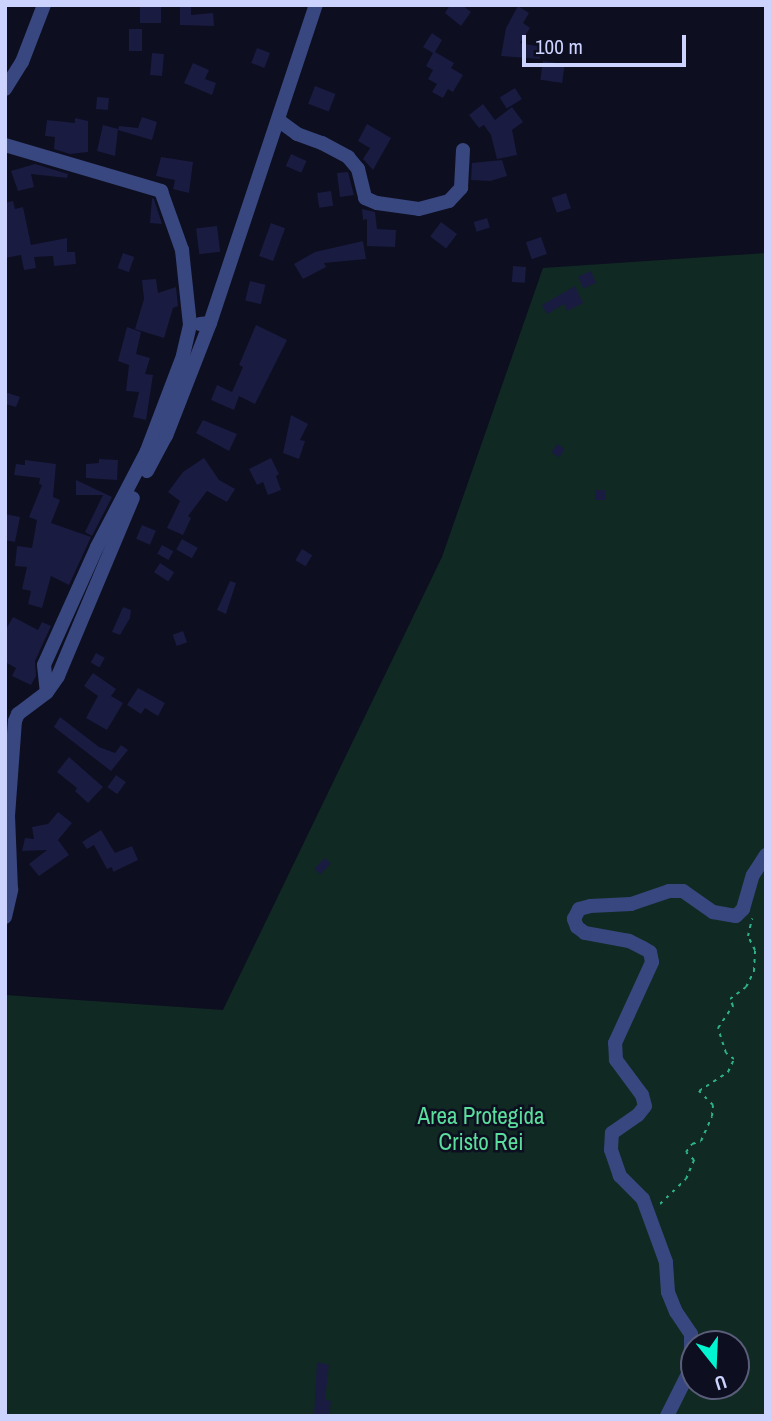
<!DOCTYPE html>
<style>
body{margin:0}
#map{position:relative;width:771px;height:1421px;overflow:hidden;background:#0d0e20;font-family:"Archivo Narrow",sans-serif}
div>[style]{position:absolute}
.green>*{inset:0;background:#102a23}
.building>*{inset:0;background:#191b41;transform-origin:0 0}
.path>*{height:2px;margin-top:-1px;transform-origin:0;background:repeating-linear-gradient(90deg,#2eb188 0 3.5px,transparent 0 8.5px)}
.minor>*{height:14px;margin:-7px;padding:0 7px;transform-origin:7px;border-radius:7px;background:#38477f}
span{translate:-50% -50%;white-space:nowrap;text-align:center;line-height:1.15;-webkit-text-stroke:5px #0d0e20;paint-order:stroke}
.park-label{font-size:23px;color:#5ade9c}
.frame{position:absolute;inset:0;border:7px solid #cdd3ff;pointer-events:none}
.north{position:absolute;left:680px;top:1330px;width:70px;height:70px;box-sizing:border-box;background:#0d0e20;border:2px solid #5a5d79;border-radius:50%;rotate:162deg;font-size:19px;font-weight:700;line-height:28px;text-align:center;color:#cdd3ff}
.north::after{content:'';display:block;margin:auto;width:24px;height:32px;background:#02f5d1;clip-path:polygon(50% 0,100% 100%,50% 72%,0 100%)}
.scale{position:absolute;left:522px;top:35px;width:164px;height:32px;box-sizing:border-box;border:4px solid #cdd3ff;border-top:0;padding-left:9px;font-size:21px;line-height:24px;white-space:nowrap;color:#cdd3ff;-webkit-text-stroke:5px #0d0e20;paint-order:stroke}
</style>
<div id="map">
<div class="green">
<div style="clip-path:polygon(evenodd,766px 253px,766px 1416px,5px 1416px,5px 995px,223px 1010px,442px 557px,543px 268px,766px 253px,694px 1344px,736px 1344px,736px 1386px,694px 1386px,694px 1344px)"></div>
</div>
<div class="building">
<div style="left:140px;top:5px;width:21px;height:18px"></div>
<div style="clip-path:polygon(180px 5px,191px 5px,191px 15px,213px 13px,214px 26px,180px 25px)"></div>
<div style="clip-path:polygon(450px 5px,462px 5px,471px 12px,461px 26px,445px 13px)"></div>
<div style="clip-path:polygon(518px 6px,529px 13px,523px 23px,530px 28px,520px 43px,542px 47px,540px 59px,501px 56px,506px 28px)"></div>
<div style="left:129px;top:29px;width:13px;height:22px"></div>
<div style="clip-path:polygon(432px 33px,442px 40px,435px 52px,454px 63px,451px 68px,463px 75px,453px 92px,448px 89px,443px 98px,432px 92px,437px 84px,428px 79px,433px 70px,426px 66px,433px 53px,423px 47px)"></div>
<div style="left:257px;top:48px;width:14px;height:16px;rotate:21deg"></div>
<div style="left:152px;top:53px;width:12px;height:22px;rotate:5deg"></div>
<div style="left:543px;top:61px;width:22px;height:19px;rotate:8deg"></div>
<div style="clip-path:polygon(193px 63px,209px 70px,205px 79px,216px 83px,212px 95px,184px 83px)"></div>
<div style="left:315px;top:86px;width:22px;height:19px;rotate:21deg"></div>
<div style="left:515px;top:88px;width:13px;height:18px;rotate:58deg"></div>
<div style="left:97px;top:97px;width:12px;height:12px;rotate:5deg"></div>
<div style="clip-path:polygon(483px 104px,495px 120px,512px 107px,523px 122px,512px 130px,517px 155px,497px 159px,491px 135px,484px 125px,479px 128px,469px 115px)"></div>
<div style="clip-path:polygon(142px 117px,157px 122px,152px 140px,118px 130px,119px 126px,138px 128px)"></div>
<div style="clip-path:polygon(75px 118px,88px 121px,88px 152px,70px 154px,54px 149px,55px 137px,45px 136px,47px 120px,75px 123px)"></div>
<div style="clip-path:polygon(367px 124px,391px 138px,373px 170px,363px 159px,370px 148px,358px 141px)"></div>
<div style="clip-path:polygon(103px 125px,118px 129px,115px 156px,97px 151px)"></div>
<div style="left:291px;top:154px;width:17px;height:13px;rotate:24deg"></div>
<div style="clip-path:polygon(161px 157px,193px 162px,189px 193px,173px 189px,175px 180px,156px 176px)"></div>
<div style="clip-path:polygon(502px 160px,507px 176px,490px 181px,471px 180px,472px 163px)"></div>
<div style="clip-path:polygon(35px 164px,68px 174px,67px 178px,31px 174px,34px 187px,18px 191px,11px 171px)"></div>
<div style="clip-path:polygon(348px 172px,354px 195px,340px 197px,337px 173px)"></div>
<div style="left:331px;top:191px;width:15px;height:14px;rotate:82deg"></div>
<div style="left:566px;top:193px;width:16px;height:15px;rotate:72deg"></div>
<div style="clip-path:polygon(152px 198px,154px 199px,162px 224px,150px 223px)"></div>
<div style="clip-path:polygon(13px 201px,15px 209px,23px 207px,31px 245px,67px 238px,67px 252px,75px 252px,76px 264px,54px 266px,53px 256px,34px 257px,36px 268px,24px 270px,21px 255px,5px 258px,5px 203px)"></div>
<div style="clip-path:polygon(362px 209px,375px 212px,377px 229px,396px 230px,395px 247px,367px 246px,367px 219px,363px 220px)"></div>
<div style="left:487px;top:218px;width:10px;height:14px;rotate:73deg"></div>
<div style="left:441px;top:222px;width:20px;height:18px;rotate:37deg"></div>
<div style="left:271px;top:223px;width:15px;height:35px;rotate:20deg"></div>
<div style="left:217px;top:226px;width:26px;height:21px;rotate:83deg"></div>
<div style="left:541px;top:237px;width:18px;height:16px;rotate:71deg"></div>
<div style="clip-path:polygon(363px 241px,366px 259px,324px 263px,326px 267px,303px 279px,294px 264px,315px 252px)"></div>
<div style="left:123px;top:253px;width:12px;height:16px;rotate:20deg"></div>
<div style="left:513px;top:266px;width:13px;height:16px;rotate:4deg"></div>
<div style="left:591px;top:271px;width:13px;height:14px;rotate:67deg"></div>
<div style="clip-path:polygon(156px 279px,158px 293px,176px 287px,178px 306px,173px 308px,164px 338px,135px 329px,144px 299px,142px 280px)"></div>
<div style="left:250px;top:281px;width:16px;height:20px;rotate:14deg"></div>
<div style="clip-path:polygon(575px 286px,583px 303px,567px 311px,564px 304px,547px 314px,542px 305px)"></div>
<div style="clip-path:polygon(256px 325px,287px 340px,255px 404px,239px 396px,234px 410px,211px 400px,217px 385px,232px 392px,243px 367px,239px 365px)"></div>
<div style="clip-path:polygon(127px 327px,141px 332px,136px 354px,150px 358px,145px 374px,153px 375px,146px 420px,133px 417px,139px 392px,126px 391px,129px 365px,118px 361px)"></div>
<div style="clip-path:polygon(5px 392px,20px 397px,16px 407px,5px 404px)"></div>
<div style="clip-path:polygon(291px 415px,308px 424px,300px 440px,305px 441px,299px 459px,283px 453px)"></div>
<div style="clip-path:polygon(203px 420px,237px 434px,229px 451px,196px 433px)"></div>
<div style="left:557px;top:444px;width:9px;height:10px;rotate:32deg"></div>
<div style="clip-path:polygon(204px 458px,219px 480px,235px 489px,227px 502px,207px 491px,188px 516px,191px 518px,183px 535px,167px 528px,180px 501px,168px 492px,183px 472px)"></div>
<div style="clip-path:polygon(271px 458px,279px 474px,276px 476px,281px 490px,268px 495px,263px 482px,257px 485px,249px 469px)"></div>
<div style="clip-path:polygon(99px 459px,118px 460px,117px 480px,86px 478px,86px 464px,99px 463px)"></div>
<div style="clip-path:polygon(25px 460px,56px 464px,53px 497px,60px 500px,51px 523px,91px 537px,69px 585px,51px 576px,42px 608px,28px 604px,31px 591px,22px 589px,27px 567px,15px 566px,17px 546px,32px 548px,37px 520px,29px 517px,42px 485px,39px 484px,40px 478px,14px 475px,16px 464px,25px 465px)"></div>
<div style="clip-path:polygon(76px 480px,112px 497px,92px 536px,85px 532px,103px 495px,76px 495px)"></div>
<div style="left:595px;top:490px;width:11px;height:10px"></div>
<div style="clip-path:polygon(5px 514px,20px 517px,15px 542px,5px 540px)"></div>
<div style="left:142px;top:525px;width:15px;height:15px;rotate:23deg"></div>
<div style="left:182px;top:539px;width:18px;height:12px;rotate:29deg"></div>
<div style="left:162px;top:545px;width:13px;height:10px;rotate:29deg"></div>
<div style="left:302px;top:549px;width:12px;height:13px;rotate:31deg"></div>
<div style="left:160px;top:563px;width:17px;height:11px;rotate:33deg"></div>
<div style="clip-path:polygon(230px 581px,236px 583px,226px 614px,217px 610px)"></div>
<div style="clip-path:polygon(123px 607px,131px 610px,130px 618px,120px 635px,112px 632px)"></div>
<div style="clip-path:polygon(13px 617px,38px 630px,42px 622px,51px 626px,35px 661px,36px 676px,31px 685px,12px 676px,16px 668px,5px 662px,5px 631px)"></div>
<div style="left:183px;top:631px;width:12px;height:11px;rotate:70deg"></div>
<div style="left:96px;top:653px;width:10px;height:11px;rotate:29deg"></div>
<div style="clip-path:polygon(93px 673px,116px 689px,111px 696px,123px 703px,107px 730px,86px 718px,98px 696px,84px 686px)"></div>
<div style="clip-path:polygon(138px 688px,165px 703px,158px 716px,145px 708px,141px 714px,127px 705px)"></div>
<div style="clip-path:polygon(60px 717px,99px 747px,115px 753px,121px 745px,128px 750px,111px 771px,54px 727px)"></div>
<div style="clip-path:polygon(69px 757px,103px 787px,88px 803px,75px 791px,77px 788px,57px 772px)"></div>
<div style="left:116px;top:775px;width:12px;height:15px;rotate:35deg"></div>
<div style="clip-path:polygon(58px 812px,72px 823px,58px 840px,69px 855px,39px 876px,29px 864px,47px 850px,22px 851px,25px 838px,34px 839px,32px 827px,48px 824px)"></div>
<div style="clip-path:polygon(101px 830px,115px 853px,132px 846px,138px 860px,113px 872px,112px 867px,107px 869px,94px 845px,87px 849px,82px 842px)"></div>
<div style="left:325px;top:858px;width:8px;height:15px;rotate:45deg"></div>
<div style="clip-path:polygon(317px 1362px,329px 1365px,325px 1400px,331px 1401px,329px 1416px,314px 1416px)"></div>
</div>
<div class="path">
<div style="left:660px;top:1204px;width:36px;rotate:-44deg"></div>
<div style="left:686px;top:1179px;width:21px;rotate:-67deg"></div>
<div style="left:694px;top:1160px;width:11px;rotate:-135deg"></div>
<div style="left:686px;top:1152px;width:10px;rotate:-53deg"></div>
<div style="left:692px;top:1144px;width:9px;rotate:-18deg"></div>
<div style="left:701px;top:1141px;width:27px;rotate:-66deg"></div>
<div style="left:712px;top:1116px;width:11px;rotate:-85deg"></div>
<div style="left:713px;top:1105px;width:20px;rotate:-135deg"></div>
<div style="left:699px;top:1091px;width:35px;rotate:-33deg"></div>
<div style="left:728px;top:1072px;width:14px;rotate:-65deg"></div>
<div style="left:734px;top:1059px;width:10px;rotate:-143deg"></div>
<div style="left:726px;top:1053px;width:26px;rotate:-108deg"></div>
<div style="left:718px;top:1028px;width:27px;rotate:-56deg"></div>
<div style="left:733px;top:1006px;width:8px;rotate:-113deg"></div>
<div style="left:730px;top:999px;width:20px;rotate:-37deg"></div>
<div style="left:746px;top:987px;width:18px;rotate:-63deg"></div>
<div style="left:754px;top:971px;width:21px;rotate:-87deg"></div>
<div style="left:755px;top:950px;width:16px;rotate:-117deg"></div>
<div style="left:748px;top:936px;width:18px;rotate:-77deg"></div>
</div>
<div class="minor">
<div style="left:5px;top:89px;width:32px;rotate:-58deg"></div>
<div style="left:22px;top:62px;width:61px;rotate:-68.9deg"></div>
<div style="left:278px;top:120px;width:24px;rotate:36deg"></div>
<div style="left:297px;top:134px;width:27px;rotate:20deg"></div>
<div style="left:322px;top:143px;width:30px;rotate:28deg"></div>
<div style="left:348px;top:157px;width:16px;rotate:50deg"></div>
<div style="left:358px;top:169px;width:30px;rotate:76deg"></div>
<div style="left:365px;top:198px;width:13px;rotate:23deg"></div>
<div style="left:377px;top:203px;width:42px;rotate:8.1deg"></div>
<div style="left:419px;top:209px;width:31px;rotate:-15deg"></div>
<div style="left:449px;top:201px;width:18px;rotate:-47deg"></div>
<div style="left:461px;top:188px;width:38px;rotate:-87deg"></div>
<div style="left:5px;top:145px;width:163px;rotate:16.4deg"></div>
<div style="left:161px;top:191px;width:63px;rotate:70.4deg"></div>
<div style="left:182px;top:250px;width:75px;rotate:83.9deg"></div>
<div style="left:190px;top:325px;width:32px;rotate:103deg"></div>
<div style="left:183px;top:356px;width:102px;rotate:110.8deg"></div>
<div style="left:147px;top:451px;width:108px;rotate:117.5deg"></div>
<div style="left:97px;top:547px;width:129px;rotate:114.2deg"></div>
<div style="left:44px;top:665px;width:27px;rotate:84deg"></div>
<div style="left:200px;top:324px;width:10px;rotate:-6deg"></div>
<div style="left:210px;top:323px;width:335px;rotate:-71.6deg"></div>
<div style="left:147px;top:471px;width:40px;rotate:-62deg"></div>
<div style="left:166px;top:436px;width:121px;rotate:-68.7deg"></div>
<div style="left:5px;top:917px;width:28px;rotate:-77deg"></div>
<div style="left:11px;top:890px;width:74px;rotate:-92.3deg"></div>
<div style="left:8px;top:816px;width:95px;rotate:-85.8deg"></div>
<div style="left:15px;top:721px;width:8px;rotate:-67deg"></div>
<div style="left:18px;top:714px;width:36px;rotate:-37deg"></div>
<div style="left:47px;top:692px;width:19px;rotate:-55deg"></div>
<div style="left:58px;top:676px;width:193px;rotate:-67.2deg"></div>
<div style="left:667px;top:1416px;width:54px;rotate:-63.4deg"></div>
<div style="left:691px;top:1368px;width:34px;rotate:-90deg"></div>
<div style="left:691px;top:1334px;width:27px;rotate:-124deg"></div>
<div style="left:676px;top:1312px;width:22px;rotate:-112deg"></div>
<div style="left:668px;top:1292px;width:30px;rotate:-94deg"></div>
<div style="left:666px;top:1262px;width:67px;rotate:-110.1deg"></div>
<div style="left:643px;top:1199px;width:33px;rotate:-135deg"></div>
<div style="left:620px;top:1176px;width:28px;rotate:-109deg"></div>
<div style="left:611px;top:1150px;width:17px;rotate:-87deg"></div>
<div style="left:612px;top:1133px;width:32px;rotate:-35deg"></div>
<div style="left:638px;top:1115px;width:11px;rotate:-52deg"></div>
<div style="left:645px;top:1106px;width:11px;rotate:-105deg"></div>
<div style="left:642px;top:1095px;width:44px;rotate:-126.6deg"></div>
<div style="left:616px;top:1060px;width:17px;rotate:-93deg"></div>
<div style="left:615px;top:1043px;width:89px;rotate:-65.4deg"></div>
<div style="left:652px;top:962px;width:10px;rotate:-101deg"></div>
<div style="left:650px;top:952px;width:8px;rotate:-150deg"></div>
<div style="left:643px;top:948px;width:16px;rotate:-153deg"></div>
<div style="left:629px;top:941px;width:45px;rotate:-169.7deg"></div>
<div style="left:585px;top:933px;width:10px;rotate:-143deg"></div>
<div style="left:577px;top:927px;width:9px;rotate:-111deg"></div>
<div style="left:574px;top:919px;width:11px;rotate:-63deg"></div>
<div style="left:579px;top:909px;width:11px;rotate:-15deg"></div>
<div style="left:590px;top:906px;width:41px;rotate:-2.8deg"></div>
<div style="left:631px;top:904px;width:40px;rotate:-18.9deg"></div>
<div style="left:669px;top:891px;width:14px"></div>
<div style="left:683px;top:891px;width:37px;rotate:35deg"></div>
<div style="left:713px;top:912px;width:23px;rotate:10deg"></div>
<div style="left:736px;top:916px;width:10px;rotate:-45deg"></div>
<div style="left:743px;top:909px;width:35px;rotate:-74deg"></div>
<div style="left:753px;top:875px;width:24px;rotate:-57deg"></div>
</div>
<div class="park-label">
<span style="left:481px;top:1129px">Area Protegida<br>Cristo Rei</span>
</div>
<div class="frame"></div>
<div class="north">U</div>
<div class="scale">100 m</div>
</div>
